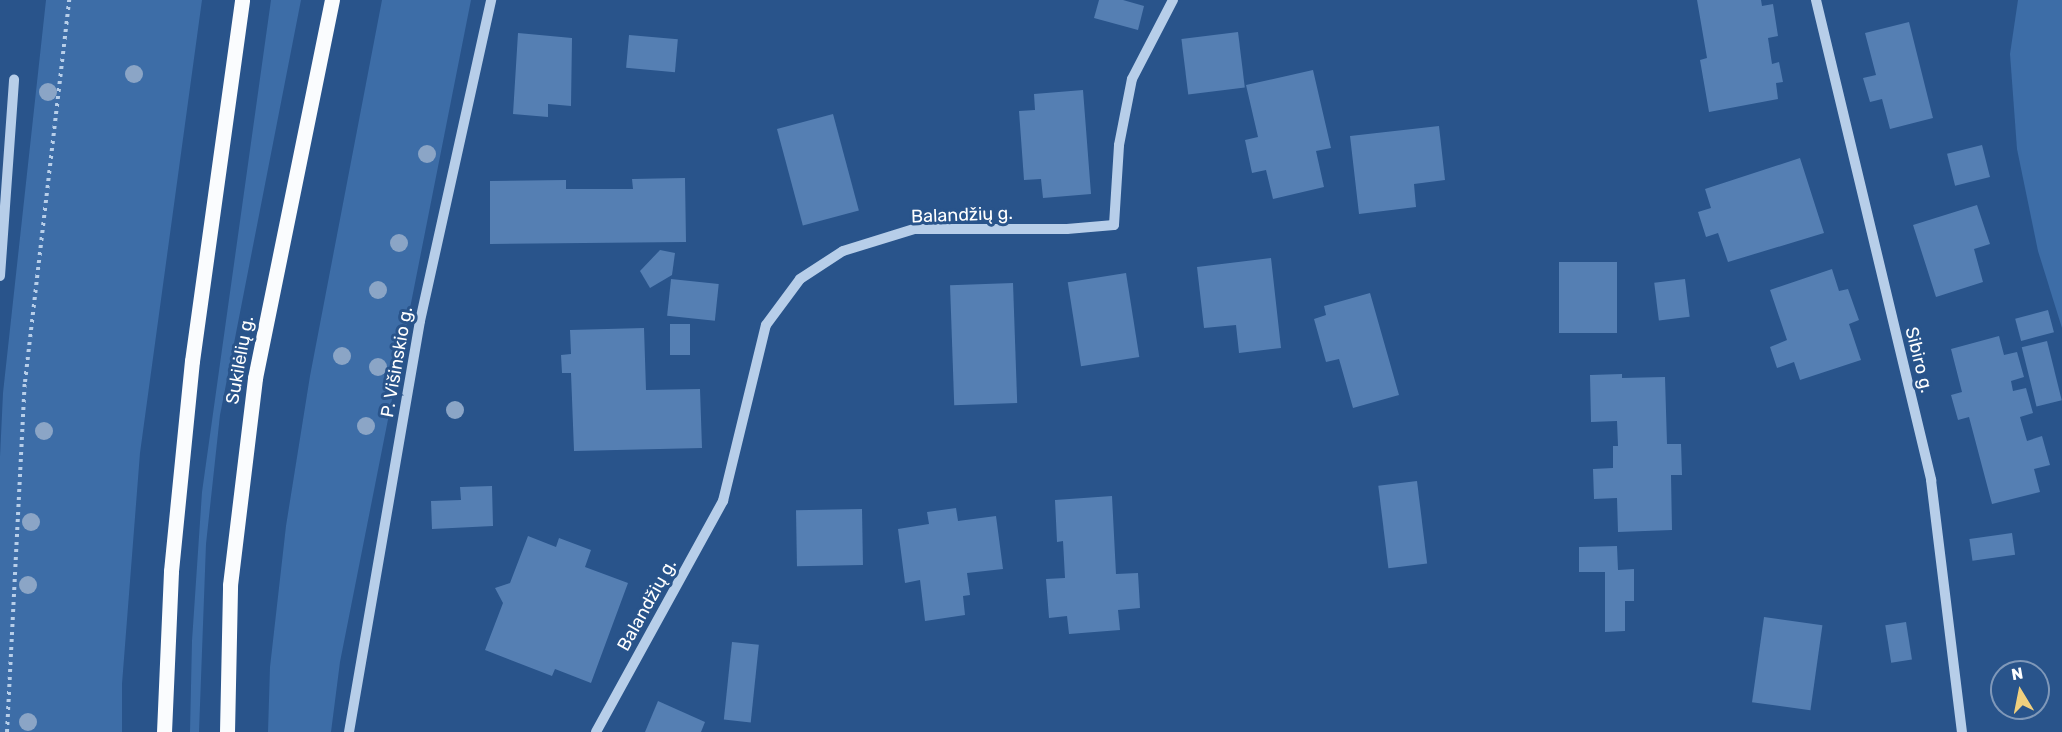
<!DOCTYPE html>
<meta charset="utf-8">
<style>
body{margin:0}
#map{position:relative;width:2062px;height:732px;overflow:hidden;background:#29548b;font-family:Rubik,sans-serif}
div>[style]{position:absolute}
.green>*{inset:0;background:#3d6da7}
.building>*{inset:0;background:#557fb3;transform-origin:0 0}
.path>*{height:4px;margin-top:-2px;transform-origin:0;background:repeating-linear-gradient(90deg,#b7cee9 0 3px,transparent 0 7.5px)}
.minor>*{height:10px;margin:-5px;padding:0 5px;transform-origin:5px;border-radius:5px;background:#b7cee9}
.major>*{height:15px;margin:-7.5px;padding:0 7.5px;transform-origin:7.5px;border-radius:7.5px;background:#fafcfe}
.trees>*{width:18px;height:18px;margin:-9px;border-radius:50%;background:#8ba5c6}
span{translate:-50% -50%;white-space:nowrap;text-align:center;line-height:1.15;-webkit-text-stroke:6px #29548b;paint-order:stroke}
.street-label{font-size:18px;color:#fff}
.north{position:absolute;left:1990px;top:660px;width:60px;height:60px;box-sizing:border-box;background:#29548b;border:2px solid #7f98b9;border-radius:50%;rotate:350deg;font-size:16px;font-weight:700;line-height:24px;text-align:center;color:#fff}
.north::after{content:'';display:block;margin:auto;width:21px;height:27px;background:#f1d07e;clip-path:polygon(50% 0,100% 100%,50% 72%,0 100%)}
</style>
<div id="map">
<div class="green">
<div style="clip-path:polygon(46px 0,202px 0,140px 453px,122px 684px,122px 732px,0 732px,0 457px,3px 393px)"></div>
<div style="clip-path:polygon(271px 0,301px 0,220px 415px,206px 544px,199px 732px,190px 732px,192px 641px,202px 492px)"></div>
<div style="clip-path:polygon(382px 0,471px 0,340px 662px,331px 732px,268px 732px,270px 667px,286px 526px,310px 376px)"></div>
<div style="clip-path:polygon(2018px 0,2062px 0,2062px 328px,2038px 251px,2017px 149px,2010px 54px)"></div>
</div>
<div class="building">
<div style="clip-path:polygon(1099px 0,1123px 0,1144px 6px,1138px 30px,1094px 18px)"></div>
<div style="clip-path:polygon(1697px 0,1761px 0,1762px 6px,1773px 4px,1778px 36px,1768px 38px,1772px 64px,1779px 62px,1783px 82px,1776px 83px,1778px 99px,1709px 112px,1700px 60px,1707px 58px)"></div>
<div style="clip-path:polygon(1909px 22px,1933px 118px,1890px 129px,1882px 99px,1870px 102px,1863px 78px,1876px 75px,1865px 33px)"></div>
<div style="left:1238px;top:32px;width:56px;height:57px;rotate:83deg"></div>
<div style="clip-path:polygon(518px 33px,572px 38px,571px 106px,548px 104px,548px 117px,513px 114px)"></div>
<div style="left:629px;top:35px;width:49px;height:33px;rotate:5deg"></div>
<div style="clip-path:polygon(1313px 70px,1331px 148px,1316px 151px,1324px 187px,1273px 199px,1266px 170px,1252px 173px,1245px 140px,1258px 137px,1246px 85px)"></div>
<div style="clip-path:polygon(1083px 90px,1091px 194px,1043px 198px,1041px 179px,1024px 180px,1019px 111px,1035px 110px,1034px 94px)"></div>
<div style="left:833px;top:114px;width:100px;height:58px;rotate:75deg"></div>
<div style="clip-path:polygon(1439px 126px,1445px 180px,1414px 184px,1416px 207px,1359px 214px,1350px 136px)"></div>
<div style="left:1982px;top:145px;width:33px;height:36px;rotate:76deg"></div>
<div style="clip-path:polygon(1800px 158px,1824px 233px,1728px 262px,1718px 233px,1706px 237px,1698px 212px,1711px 208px,1705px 189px)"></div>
<div style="clip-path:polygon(685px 178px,686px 242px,490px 244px,490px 181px,566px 180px,566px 189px,633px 189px,632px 179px)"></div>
<div style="clip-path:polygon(1977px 205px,1990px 244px,1974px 249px,1983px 282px,1936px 297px,1913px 225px)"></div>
<div style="clip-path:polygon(660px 250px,675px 253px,672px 275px,650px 288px,640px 271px)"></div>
<div style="clip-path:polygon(1271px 258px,1281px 348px,1239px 353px,1236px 325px,1204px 328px,1197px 267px)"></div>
<div style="left:1559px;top:262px;width:58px;height:71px"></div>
<div style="clip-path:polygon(1832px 269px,1839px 291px,1848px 289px,1859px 320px,1849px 324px,1861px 360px,1800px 380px,1794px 362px,1777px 368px,1770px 347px,1787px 340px,1770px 290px)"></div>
<div style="left:1126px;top:273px;width:85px;height:59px;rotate:81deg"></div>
<div style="left:671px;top:279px;width:48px;height:37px;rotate:6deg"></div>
<div style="left:1685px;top:279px;width:38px;height:31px;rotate:83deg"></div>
<div style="left:1013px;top:283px;width:120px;height:63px;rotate:88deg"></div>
<div style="clip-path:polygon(1370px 293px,1399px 395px,1353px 408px,1339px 359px,1326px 362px,1314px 319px,1326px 315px,1324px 306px)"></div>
<div style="left:2048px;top:310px;width:23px;height:34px;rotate:75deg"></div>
<div style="left:670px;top:324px;width:20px;height:31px"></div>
<div style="clip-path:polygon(644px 328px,646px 390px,700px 389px,702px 448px,574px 451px,571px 373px,562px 373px,561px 355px,571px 354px,570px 330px)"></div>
<div style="clip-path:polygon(1999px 336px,2004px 355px,2017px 352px,2024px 377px,2011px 381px,2013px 391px,2026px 388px,2033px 413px,2020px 417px,2027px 441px,2042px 436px,2050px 465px,2034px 469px,2040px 492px,1992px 504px,1969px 417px,1958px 420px,1951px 395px,1962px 392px,1951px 349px)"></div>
<div style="left:2047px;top:341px;width:61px;height:26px;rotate:76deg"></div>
<div style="clip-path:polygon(1622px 374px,1622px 378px,1665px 377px,1667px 444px,1681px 444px,1682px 475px,1671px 475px,1672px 530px,1618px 532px,1617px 498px,1594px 499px,1593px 469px,1613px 468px,1613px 446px,1618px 446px,1617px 421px,1591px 422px,1590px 375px)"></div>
<div style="left:1417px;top:481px;width:83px;height:39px;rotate:83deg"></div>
<div style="clip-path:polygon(492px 486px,493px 526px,432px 529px,431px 501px,461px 500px,460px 487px)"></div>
<div style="clip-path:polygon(1112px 496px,1116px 574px,1138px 573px,1140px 608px,1118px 610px,1120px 630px,1069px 634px,1067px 616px,1049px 618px,1046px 579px,1065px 578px,1063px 541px,1057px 542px,1055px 500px)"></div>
<div style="clip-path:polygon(956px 508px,958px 521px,996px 516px,1003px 569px,967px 573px,970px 595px,963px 596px,965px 615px,925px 621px,920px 580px,905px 583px,898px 529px,929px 524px,927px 512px)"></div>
<div style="left:862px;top:509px;width:56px;height:66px;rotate:89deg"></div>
<div style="left:2012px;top:533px;width:22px;height:43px;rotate:82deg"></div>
<div style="clip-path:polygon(528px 536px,556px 547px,559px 538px,591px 550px,585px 567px,628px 583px,591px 683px,555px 669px,552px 676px,485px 650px,503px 603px,495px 588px,510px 583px)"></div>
<div style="clip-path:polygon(1617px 546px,1618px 570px,1634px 569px,1634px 601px,1625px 601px,1625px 631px,1605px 632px,1605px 572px,1579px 572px,1579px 547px)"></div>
<div style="left:1764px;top:617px;width:59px;height:86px;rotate:8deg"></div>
<div style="left:1906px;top:622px;width:38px;height:21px;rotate:81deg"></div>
<div style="left:732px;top:642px;width:27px;height:78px;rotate:6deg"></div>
<div style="clip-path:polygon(658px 701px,705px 722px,701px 732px,645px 732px)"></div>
</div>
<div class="path">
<div style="left:7px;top:732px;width:350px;rotate:-87.1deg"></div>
<div style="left:25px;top:382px;width:385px;rotate:-83.4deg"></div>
</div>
<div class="minor">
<div style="left:1816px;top:0;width:494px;rotate:76.5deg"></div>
<div style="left:1931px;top:480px;width:254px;rotate:83deg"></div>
<div style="left:0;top:276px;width:197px;rotate:-85.9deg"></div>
<div style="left:349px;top:732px;width:417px;rotate:-80.2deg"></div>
<div style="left:420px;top:321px;width:329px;rotate:-77.5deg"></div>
<div style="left:596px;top:732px;width:264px;rotate:-61.2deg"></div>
<div style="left:723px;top:501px;width:181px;rotate:-76.3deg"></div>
<div style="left:766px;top:325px;width:57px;rotate:-53.5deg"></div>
<div style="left:800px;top:279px;width:51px;rotate:-33.1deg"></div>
<div style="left:843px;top:251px;width:74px;rotate:-17.2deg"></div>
<div style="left:914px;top:229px;width:153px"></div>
<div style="left:1067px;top:229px;width:47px;rotate:-4.9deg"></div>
<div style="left:1114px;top:225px;width:80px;rotate:-86.4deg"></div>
<div style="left:1119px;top:145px;width:67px;rotate:-78.9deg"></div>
<div style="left:1132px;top:79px;width:89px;rotate:-62.6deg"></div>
</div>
<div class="major">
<div style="left:164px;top:732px;width:161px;rotate:-87.5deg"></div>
<div style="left:171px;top:571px;width:211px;rotate:-84.3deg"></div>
<div style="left:192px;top:361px;width:364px;rotate:-82.1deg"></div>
<div style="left:227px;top:732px;width:147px;rotate:-88.8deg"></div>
<div style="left:230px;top:585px;width:209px;rotate:-83.1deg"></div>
<div style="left:255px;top:378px;width:386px;rotate:-78.5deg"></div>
</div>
<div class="trees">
<div style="left:134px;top:74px"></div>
<div style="left:48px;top:92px"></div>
<div style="left:427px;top:154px"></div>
<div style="left:399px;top:243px"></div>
<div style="left:378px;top:290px"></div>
<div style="left:342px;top:356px"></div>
<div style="left:378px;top:367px"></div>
<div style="left:455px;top:410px"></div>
<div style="left:366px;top:426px"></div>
<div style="left:44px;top:431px"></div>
<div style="left:31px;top:522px"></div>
<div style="left:28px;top:585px"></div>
<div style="left:28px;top:722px"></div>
</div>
<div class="street-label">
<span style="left:962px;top:215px;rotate:-2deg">Balandžių g.</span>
<span style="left:240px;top:360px;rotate:-80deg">Sukilėlių g.</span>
<span style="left:1919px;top:360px;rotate:76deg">Sibiro g.</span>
<span style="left:397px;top:362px;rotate:-80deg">P. Višinskio g.</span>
<span style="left:647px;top:605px;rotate:-61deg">Balandžių g.</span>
</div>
<div class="north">N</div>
</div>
